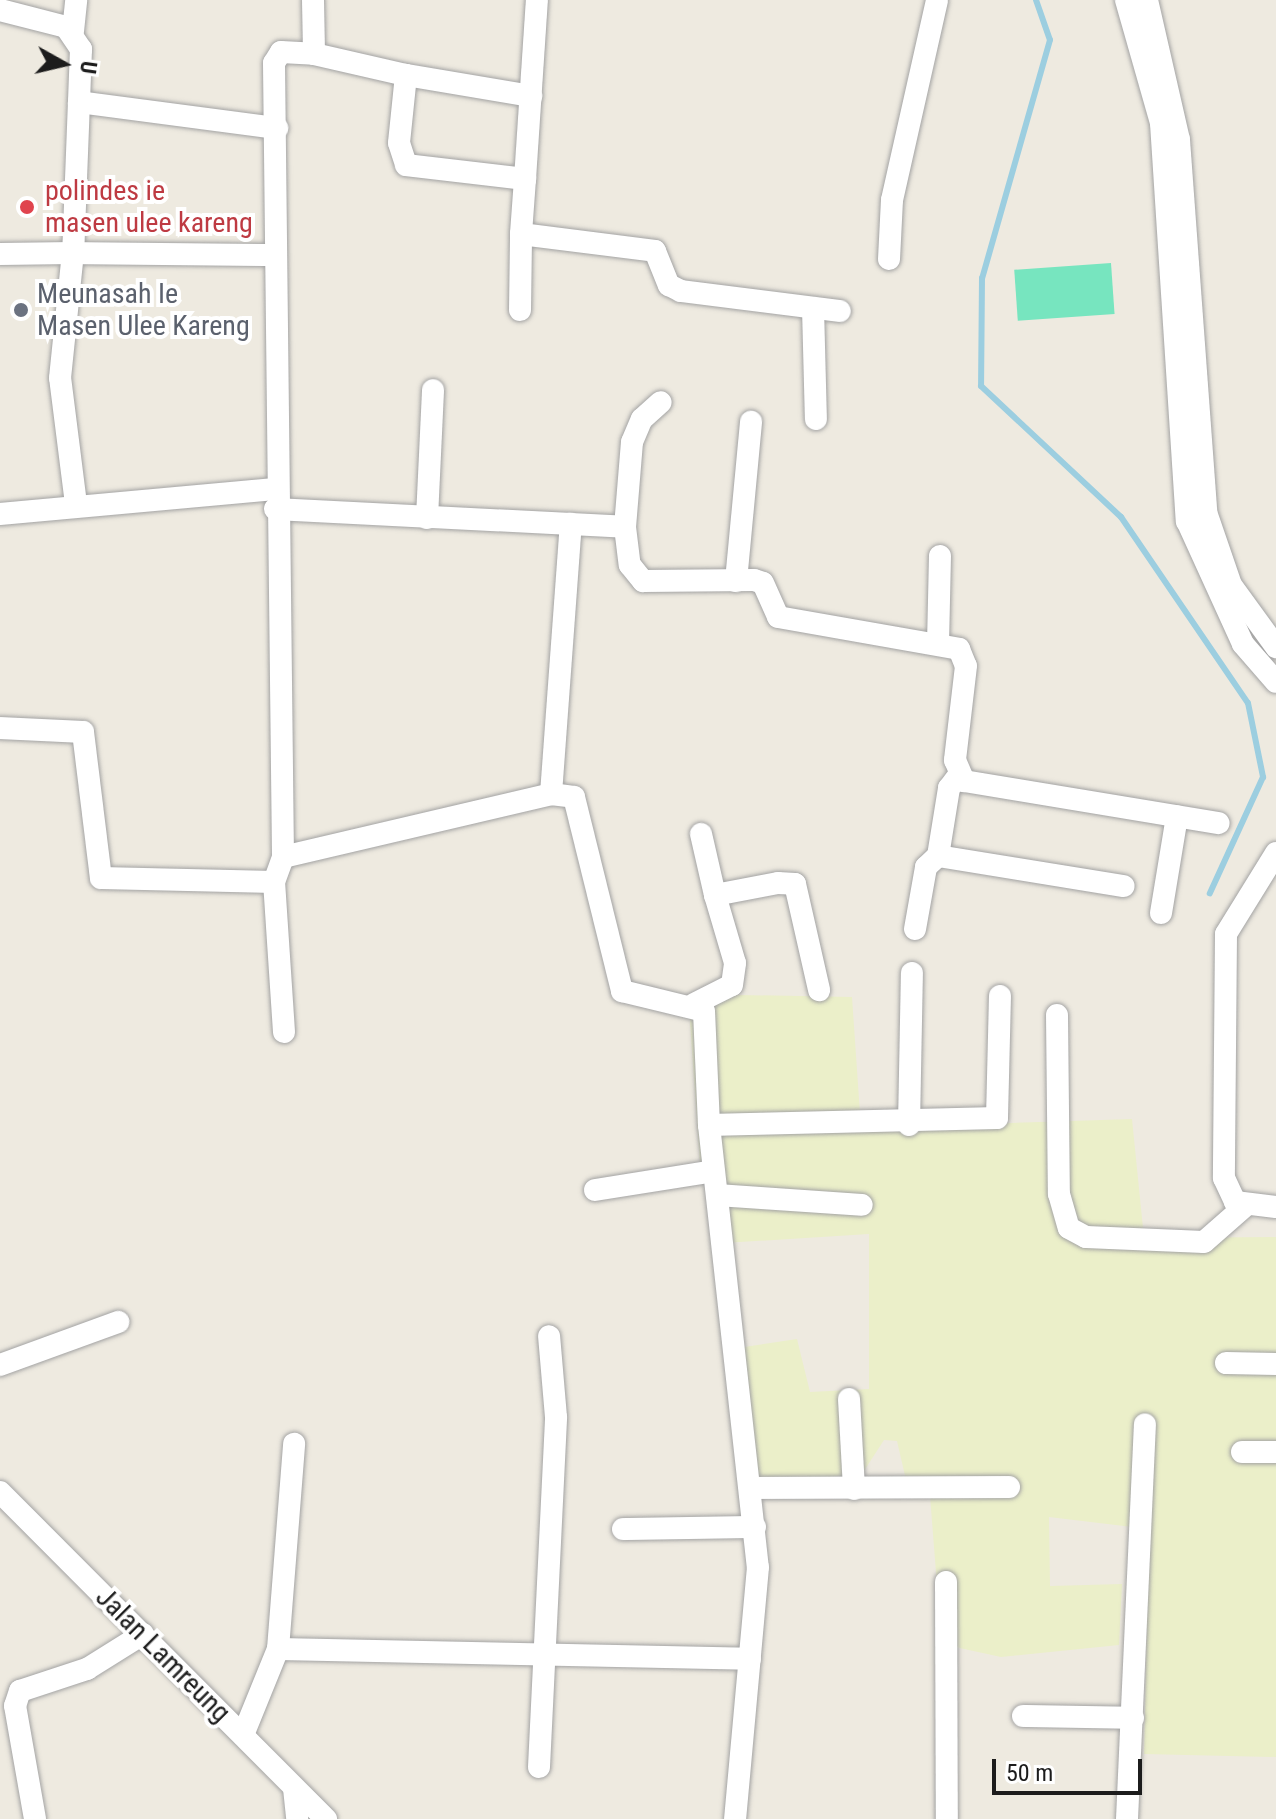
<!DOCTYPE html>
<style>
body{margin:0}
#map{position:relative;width:1276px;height:1819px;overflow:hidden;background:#eeeae0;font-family:"Roboto Condensed",sans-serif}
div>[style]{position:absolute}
.farmland>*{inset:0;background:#ebefc9}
.pitch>*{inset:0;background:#77e5bf;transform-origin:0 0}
.stream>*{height:6px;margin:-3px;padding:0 3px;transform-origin:3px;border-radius:3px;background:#9ccee0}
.roads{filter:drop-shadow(0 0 2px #a3a3a3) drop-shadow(0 0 2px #a3a3a3)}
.minor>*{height:22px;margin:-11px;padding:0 11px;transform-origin:11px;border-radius:11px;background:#fff}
.dots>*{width:22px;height:22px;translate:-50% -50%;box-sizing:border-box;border:4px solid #fff;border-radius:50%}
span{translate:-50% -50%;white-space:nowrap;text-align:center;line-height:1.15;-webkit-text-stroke:8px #fff;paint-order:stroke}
.health-label{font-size:28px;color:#be3a42}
.left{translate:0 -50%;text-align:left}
.worship-label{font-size:28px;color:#5b616d}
.street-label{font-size:28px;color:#1c1c1c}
.north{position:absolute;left:24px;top:24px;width:80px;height:80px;-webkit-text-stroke:6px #fff;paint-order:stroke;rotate:98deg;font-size:22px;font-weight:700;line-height:32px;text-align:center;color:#1c1c1c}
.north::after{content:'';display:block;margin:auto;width:28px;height:36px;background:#1c1c1c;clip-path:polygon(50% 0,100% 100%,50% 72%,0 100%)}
.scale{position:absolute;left:992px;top:1759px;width:150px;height:36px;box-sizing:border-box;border:4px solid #1c1c1c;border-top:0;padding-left:10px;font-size:24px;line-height:28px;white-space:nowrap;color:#1c1c1c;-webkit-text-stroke:6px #fff;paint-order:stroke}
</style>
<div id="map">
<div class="farmland">
<div style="clip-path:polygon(688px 994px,852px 997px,861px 1128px,1132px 1119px,1144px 1238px,1276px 1237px,1276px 1757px,1144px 1754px,1149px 1529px,1049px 1517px,1050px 1586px,1122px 1584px,1119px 1645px,1001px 1657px,955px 1647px,938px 1598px,930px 1496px,906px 1480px,897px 1441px,884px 1440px,862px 1474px,759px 1484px,738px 1348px,797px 1339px,810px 1392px,869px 1389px,869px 1234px,724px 1243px,700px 1165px)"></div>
</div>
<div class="pitch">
<div style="left:1111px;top:263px;width:51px;height:97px;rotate:86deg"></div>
</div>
<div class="stream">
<div style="left:1036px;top:0;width:42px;rotate:70.7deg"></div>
<div style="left:1050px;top:40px;width:248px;rotate:105.9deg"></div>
<div style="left:982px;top:278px;width:108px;rotate:90.5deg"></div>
<div style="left:981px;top:386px;width:192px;rotate:43.1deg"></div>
<div style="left:1121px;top:517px;width:225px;rotate:55.7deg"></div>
<div style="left:1248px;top:703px;width:76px;rotate:78.5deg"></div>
<div style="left:1263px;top:777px;width:128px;rotate:114.6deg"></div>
</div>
<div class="roads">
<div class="minor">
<div style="left:313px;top:0;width:54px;rotate:88.9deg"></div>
<div style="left:1126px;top:0;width:128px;rotate:74.1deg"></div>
<div style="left:1161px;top:123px;width:399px;rotate:86.3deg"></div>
<div style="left:1187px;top:521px;width:135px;rotate:65.5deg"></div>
<div style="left:1243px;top:644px;width:50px;rotate:49deg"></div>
<div style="left:1147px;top:0;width:144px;rotate:77.1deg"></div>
<div style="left:1179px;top:140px;width:373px;rotate:85.8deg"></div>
<div style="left:1206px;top:512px;width:77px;rotate:71.1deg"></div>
<div style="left:1231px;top:585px;width:77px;rotate:54deg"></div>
<div style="left:0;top:10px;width:68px;rotate:14.4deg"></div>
<div style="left:66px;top:27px;width:27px;rotate:56deg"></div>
<div style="left:81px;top:49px;width:204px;rotate:92.2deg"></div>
<div style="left:73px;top:253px;width:73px;rotate:179.2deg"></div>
<div style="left:73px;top:31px;width:31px;rotate:-84deg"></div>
<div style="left:406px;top:75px;width:127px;rotate:9.5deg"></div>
<div style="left:79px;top:102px;width:200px;rotate:7.5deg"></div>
<div style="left:525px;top:179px;width:55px;rotate:94.2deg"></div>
<div style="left:521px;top:234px;width:135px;rotate:7.2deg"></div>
<div style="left:655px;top:251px;width:37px;rotate:68deg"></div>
<div style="left:669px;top:285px;width:13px;rotate:27deg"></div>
<div style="left:681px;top:291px;width:160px;rotate:7.2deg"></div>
<div style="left:889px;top:259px;width:59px;rotate:-87.1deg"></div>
<div style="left:892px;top:200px;width:205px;rotate:-77.3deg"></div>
<div style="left:813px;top:308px;width:111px;rotate:88.5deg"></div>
<div style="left:520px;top:310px;width:76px;rotate:-89.2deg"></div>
<div style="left:76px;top:504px;width:127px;rotate:-97.2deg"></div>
<div style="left:60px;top:378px;width:126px;rotate:-84.1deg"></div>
<div style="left:73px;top:253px;width:203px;rotate:0.6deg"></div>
<div style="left:275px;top:509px;width:350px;rotate:2.9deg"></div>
<div style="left:625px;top:527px;width:38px;rotate:83deg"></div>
<div style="left:630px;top:565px;width:21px;rotate:51deg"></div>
<div style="left:643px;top:581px;width:111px;rotate:-0.5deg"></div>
<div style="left:754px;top:580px;width:9px;rotate:18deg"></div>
<div style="left:763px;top:583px;width:37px;rotate:66deg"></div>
<div style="left:778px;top:617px;width:184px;rotate:10deg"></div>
<div style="left:959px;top:649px;width:18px;rotate:68deg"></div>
<div style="left:966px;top:666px;width:95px;rotate:96.7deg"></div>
<div style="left:955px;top:760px;width:23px;rotate:67deg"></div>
<div style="left:964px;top:781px;width:258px;rotate:9.4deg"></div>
<div style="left:0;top:514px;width:276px;rotate:-5.2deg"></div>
<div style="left:427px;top:518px;width:128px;rotate:-87.3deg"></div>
<div style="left:625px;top:527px;width:85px;rotate:-85.3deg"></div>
<div style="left:632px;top:442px;width:25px;rotate:-67deg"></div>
<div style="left:642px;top:419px;width:25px;rotate:-42deg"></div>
<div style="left:736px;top:581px;width:160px;rotate:-84.6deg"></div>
<div style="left:938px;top:644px;width:88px;rotate:-88.7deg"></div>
<div style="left:0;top:728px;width:83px;rotate:2.8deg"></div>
<div style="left:83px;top:732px;width:147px;rotate:83deg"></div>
<div style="left:101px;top:878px;width:173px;rotate:1.3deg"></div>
<div style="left:551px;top:794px;width:271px;rotate:-85.8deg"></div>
<div style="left:701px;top:834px;width:63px;rotate:77.1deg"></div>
<div style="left:1276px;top:853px;width:95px;rotate:121.7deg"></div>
<div style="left:1226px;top:934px;width:244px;rotate:90.5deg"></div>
<div style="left:1224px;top:1178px;width:26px;rotate:65deg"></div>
<div style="left:1235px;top:1202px;width:41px;rotate:7deg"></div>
<div style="left:938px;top:856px;width:69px;rotate:-80.8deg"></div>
<div style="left:949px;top:788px;width:15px;rotate:-53deg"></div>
<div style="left:283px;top:857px;width:275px;rotate:-13.2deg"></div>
<div style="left:551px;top:794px;width:23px;rotate:7deg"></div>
<div style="left:574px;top:797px;width:200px;rotate:76.1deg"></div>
<div style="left:622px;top:991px;width:84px;rotate:13.7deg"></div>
<div style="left:704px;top:1011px;width:114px;rotate:87.5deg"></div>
<div style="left:709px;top:1125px;width:445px;rotate:83.7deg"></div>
<div style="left:758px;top:1567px;width:253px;rotate:95.2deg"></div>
<div style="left:1161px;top:913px;width:98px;rotate:-80.6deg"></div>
<div style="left:915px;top:929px;width:63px;rotate:-79.9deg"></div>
<div style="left:926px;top:867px;width:16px;rotate:-43deg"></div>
<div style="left:938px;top:856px;width:188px;rotate:9.2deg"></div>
<div style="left:694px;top:1004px;width:42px;rotate:-26.6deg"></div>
<div style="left:732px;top:985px;width:22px;rotate:-82deg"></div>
<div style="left:735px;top:963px;width:71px;rotate:-106.4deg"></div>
<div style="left:715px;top:895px;width:64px;rotate:-10.8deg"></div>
<div style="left:778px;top:883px;width:17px;rotate:3deg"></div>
<div style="left:795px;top:884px;width:109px;rotate:77.2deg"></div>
<div style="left:1057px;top:1015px;width:179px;rotate:89.4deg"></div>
<div style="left:1059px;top:1194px;width:35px;rotate:74deg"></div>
<div style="left:1069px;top:1228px;width:19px;rotate:28deg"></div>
<div style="left:1086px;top:1237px;width:118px;rotate:2.4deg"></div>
<div style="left:1204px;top:1242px;width:55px;rotate:-41.3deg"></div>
<div style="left:284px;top:1032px;width:150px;rotate:-93.8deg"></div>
<div style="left:274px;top:882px;width:27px;rotate:-70deg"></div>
<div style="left:283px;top:857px;width:794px;rotate:-90.65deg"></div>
<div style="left:274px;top:63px;width:13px;rotate:-58deg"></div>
<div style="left:281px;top:52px;width:33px;rotate:3deg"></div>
<div style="left:314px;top:54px;width:94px;rotate:12.9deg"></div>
<div style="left:406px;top:75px;width:68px;rotate:95.9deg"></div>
<div style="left:399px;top:143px;width:23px;rotate:72deg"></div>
<div style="left:406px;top:165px;width:120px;rotate:6.7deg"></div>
<div style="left:525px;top:179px;width:179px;rotate:-86.2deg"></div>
<div style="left:709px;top:1125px;width:288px;rotate:-1.4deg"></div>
<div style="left:997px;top:1118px;width:122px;rotate:-88.6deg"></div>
<div style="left:909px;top:1125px;width:152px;rotate:-88.9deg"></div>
<div style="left:595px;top:1190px;width:120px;rotate:-9.1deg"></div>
<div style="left:717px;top:1195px;width:145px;rotate:3.9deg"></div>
<div style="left:1226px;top:1363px;width:50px;rotate:1.1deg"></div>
<div style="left:0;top:1365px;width:126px;rotate:-20deg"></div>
<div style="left:849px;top:1399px;width:90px;rotate:86.8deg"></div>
<div style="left:1242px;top:1452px;width:34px"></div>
<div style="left:752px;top:1488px;width:257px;rotate:-0.2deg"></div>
<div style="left:0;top:1492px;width:462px;rotate:45.1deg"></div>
<div style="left:623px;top:1529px;width:132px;rotate:-0.9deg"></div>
<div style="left:946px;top:1582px;width:237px;rotate:89.8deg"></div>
<div style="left:278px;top:1649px;width:472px;rotate:1.2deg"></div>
<div style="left:1023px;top:1716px;width:110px;rotate:1deg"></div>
<div style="left:243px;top:1735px;width:93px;rotate:-67.9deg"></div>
<div style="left:278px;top:1649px;width:206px;rotate:-85.5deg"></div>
<div style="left:539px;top:1767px;width:350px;rotate:-87.2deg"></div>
<div style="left:556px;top:1417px;width:81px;rotate:-94.9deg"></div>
<div style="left:294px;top:1788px;width:31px;rotate:84deg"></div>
<div style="left:35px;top:1819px;width:115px;rotate:-100deg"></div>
<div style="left:15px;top:1706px;width:16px;rotate:-72deg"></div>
<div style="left:20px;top:1691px;width:71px;rotate:-18.2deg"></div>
<div style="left:87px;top:1669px;width:66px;rotate:-32deg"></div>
<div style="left:1127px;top:1819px;width:395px;rotate:-87.4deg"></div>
</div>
</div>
<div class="dots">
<div style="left:27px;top:207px;background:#e0444e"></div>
<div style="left:21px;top:310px;background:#6b7280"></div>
</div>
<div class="health-label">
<span class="left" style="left:45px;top:207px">polindes ie<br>masen ulee kareng</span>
</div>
<div class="worship-label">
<span class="left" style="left:37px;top:310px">Meunasah Ie<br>Masen Ulee Kareng</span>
</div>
<div class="street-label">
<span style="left:163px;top:1655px;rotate:45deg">Jalan Lamreung</span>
</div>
<div class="north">U</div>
<div class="scale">50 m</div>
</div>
